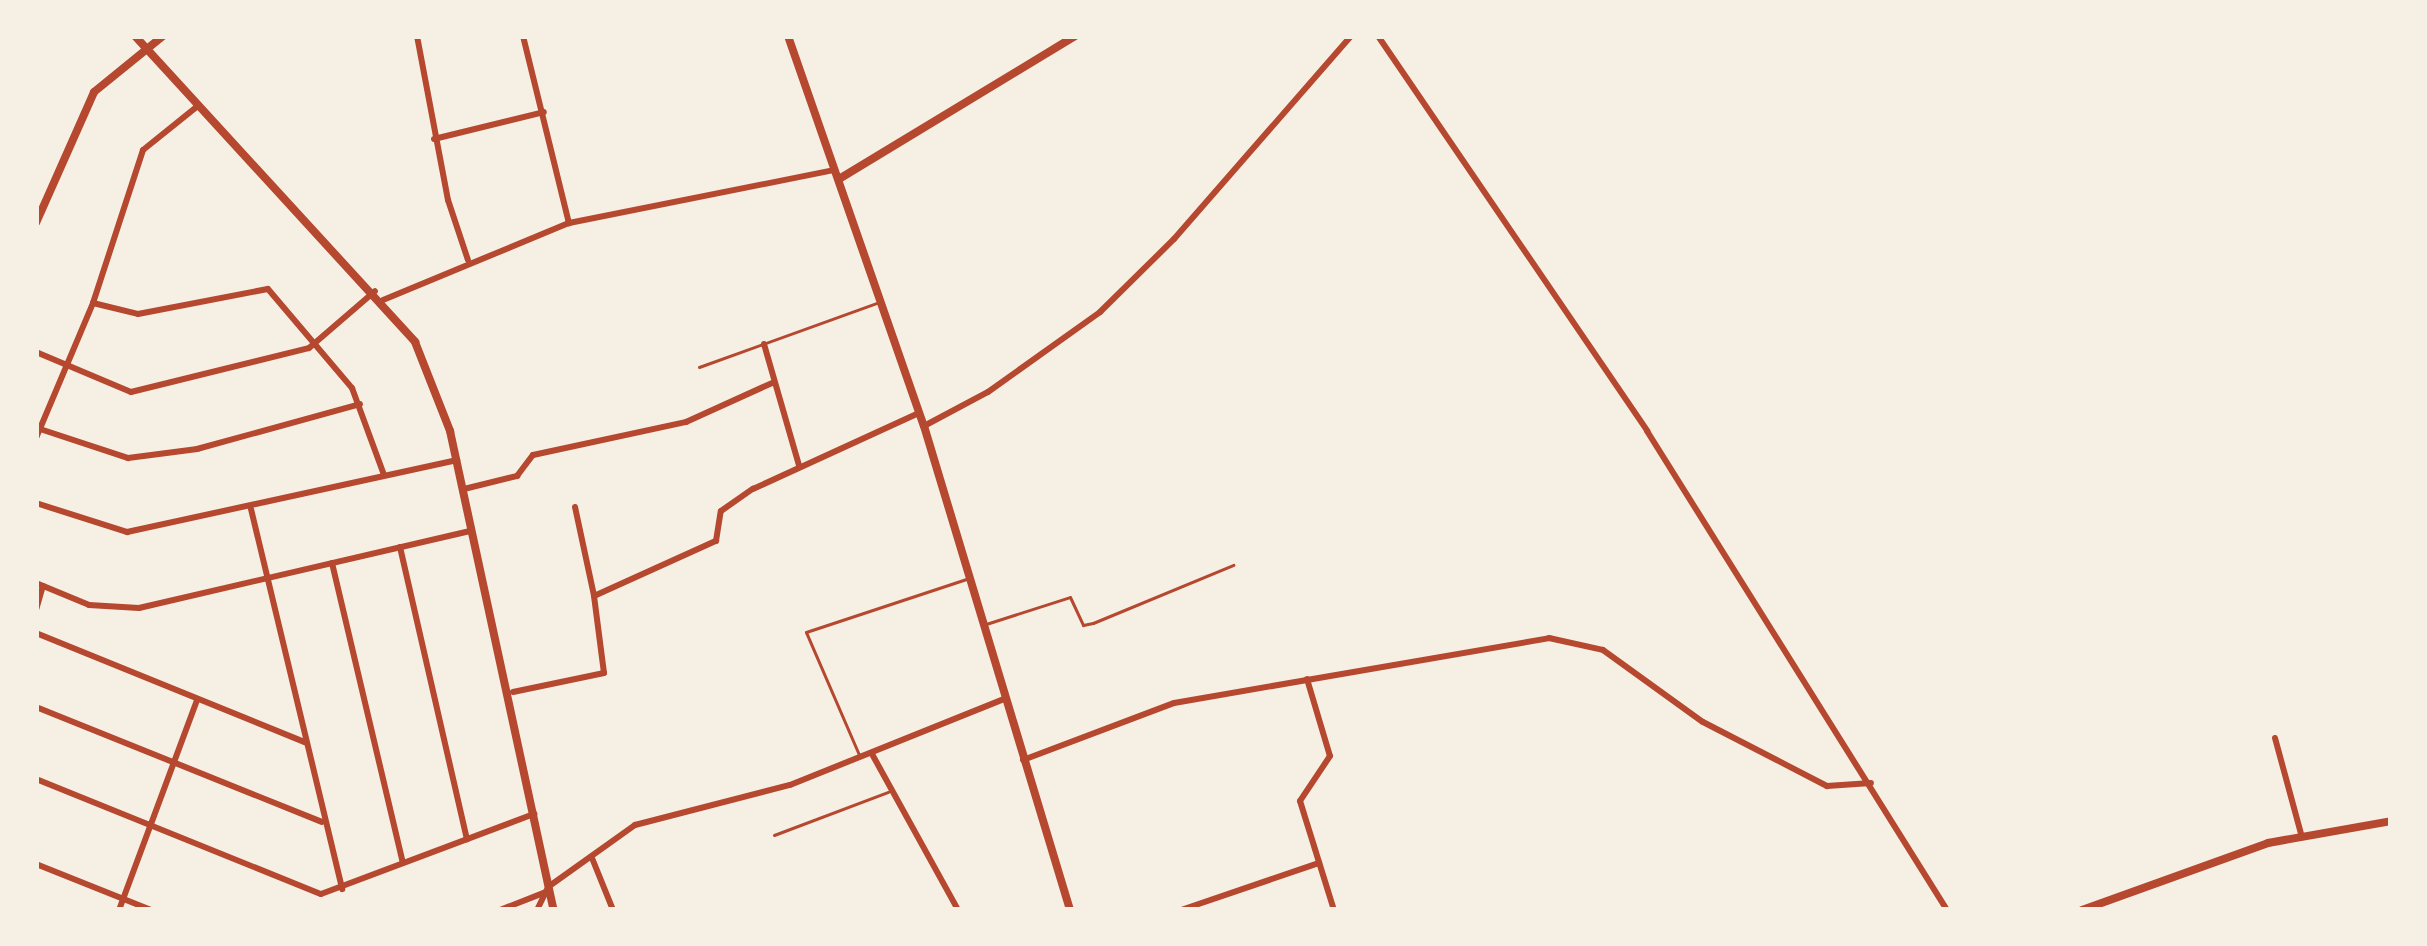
<!DOCTYPE html>
<style>
body{margin:0}
#map{position:relative;width:2427px;height:946px;overflow:hidden;background:#f6efe4;font-family:Arial,sans-serif}
div>[style]{position:absolute}
.service>*{height:3px;margin:-1.5px;padding:0 1.5px;transform-origin:1.5px;border-radius:1.5px;background:#b5482f}
.minor>*{height:6px;margin:-3px;padding:0 3px;transform-origin:3px;border-radius:3px;background:#b5482f}
.tertiary>*{height:8px;margin:-4px;padding:0 4px;transform-origin:4px;border-radius:4px;background:#b5482f}
span{translate:-50% -50%;white-space:nowrap;text-align:center;line-height:1.15;-webkit-text-stroke:9px #f6efe4;paint-order:stroke}
.frame{position:absolute;inset:0;border:39px solid #f6efe4;pointer-events:none}
</style>
<div id="map">
<div class="service">
<div style="left:699px;top:367px;width:192px;rotate:-19.8deg"></div>
<div style="left:986px;top:624px;width:88px;rotate:-17.8deg"></div>
<div style="left:1070px;top:597px;width:31px;rotate:65deg"></div>
<div style="left:1083px;top:625px;width:10px;rotate:-11deg"></div>
<div style="left:1093px;top:623px;width:152px;rotate:-22.5deg"></div>
<div style="left:860px;top:757px;width:136px;rotate:-113.4deg"></div>
<div style="left:806px;top:632px;width:172px;rotate:-18.3deg"></div>
<div style="left:774px;top:835px;width:122px;rotate:-20.7deg"></div>
</div>
<div class="minor">
<div style="left:417px;top:36px;width:167px;rotate:79.3deg"></div>
<div style="left:448px;top:200px;width:63px;rotate:71.6deg"></div>
<div style="left:523px;top:36px;width:193px;rotate:76.2deg"></div>
<div style="left:1378px;top:36px;width:478px;rotate:55.7deg"></div>
<div style="left:1647px;top:431px;width:565px;rotate:57.94deg"></div>
<div style="left:434px;top:139px;width:113px;rotate:-13.8deg"></div>
<div style="left:383px;top:300px;width:201px;rotate:-22.5deg"></div>
<div style="left:569px;top:223px;width:271px;rotate:-11.3deg"></div>
<div style="left:93px;top:303px;width:46px;rotate:13.7deg"></div>
<div style="left:138px;top:314px;width:132px;rotate:-10.9deg"></div>
<div style="left:268px;top:289px;width:130px;rotate:49.7deg"></div>
<div style="left:352px;top:388px;width:93px;rotate:69.8deg"></div>
<div style="left:764px;top:344px;width:126px;rotate:73.9deg"></div>
<div style="left:36px;top:352px;width:103px;rotate:22.8deg"></div>
<div style="left:131px;top:392px;width:183px;rotate:-13.9deg"></div>
<div style="left:309px;top:348px;width:87px;rotate:-40.8deg"></div>
<div style="left:924px;top:426px;width:72px;rotate:-28deg"></div>
<div style="left:988px;top:392px;width:138px;rotate:-35.5deg"></div>
<div style="left:1100px;top:312px;width:104px;rotate:-44.6deg"></div>
<div style="left:1174px;top:239px;width:269px;rotate:-48.9deg"></div>
<div style="left:40px;top:429px;width:93px;rotate:18.2deg"></div>
<div style="left:128px;top:458px;width:70px;rotate:-7.4deg"></div>
<div style="left:197px;top:449px;width:169px;rotate:-15.4deg"></div>
<div style="left:36px;top:438px;width:147px;rotate:-67.1deg"></div>
<div style="left:93px;top:303px;width:161px;rotate:-71.9deg"></div>
<div style="left:143px;top:150px;width:72px;rotate:-38.8deg"></div>
<div style="left:464px;top:489px;width:55px;rotate:-13.8deg"></div>
<div style="left:517px;top:476px;width:26px;rotate:-53deg"></div>
<div style="left:533px;top:455px;width:157px;rotate:-12.2deg"></div>
<div style="left:686px;top:422px;width:94px;rotate:-24.4deg"></div>
<div style="left:36px;top:503px;width:96px;rotate:17.7deg"></div>
<div style="left:127px;top:532px;width:338px;rotate:-12.3deg"></div>
<div style="left:575px;top:507px;width:91px;rotate:77.9deg"></div>
<div style="left:251px;top:509px;width:391px;rotate:76.5deg"></div>
<div style="left:400px;top:547px;width:300px;rotate:77.1deg"></div>
<div style="left:332px;top:563px;width:308px;rotate:76.7deg"></div>
<div style="left:36px;top:583px;width:57px;rotate:22.5deg"></div>
<div style="left:89px;top:605px;width:50px;rotate:3.4deg"></div>
<div style="left:139px;top:608px;width:341px;rotate:-13.1deg"></div>
<div style="left:36px;top:610px;width:25px;rotate:-74deg"></div>
<div style="left:36px;top:633px;width:290px;rotate:22.1deg"></div>
<div style="left:1307px;top:679px;width:80px;rotate:73.4deg"></div>
<div style="left:1330px;top:756px;width:54px;rotate:123.7deg"></div>
<div style="left:1300px;top:801px;width:114px;rotate:72.7deg"></div>
<div style="left:513px;top:692px;width:93px;rotate:-11.8deg"></div>
<div style="left:604px;top:673px;width:78px;rotate:-97.4deg"></div>
<div style="left:594px;top:596px;width:134px;rotate:-24.3deg"></div>
<div style="left:716px;top:541px;width:30px;rotate:-81deg"></div>
<div style="left:721px;top:511px;width:39px;rotate:-35deg"></div>
<div style="left:753px;top:489px;width:183px;rotate:-24.6deg"></div>
<div style="left:36px;top:707px;width:308px;rotate:21.9deg"></div>
<div style="left:2275px;top:738px;width:99px;rotate:74.8deg"></div>
<div style="left:872px;top:754px;width:178px;rotate:61.1deg"></div>
<div style="left:1023px;top:760px;width:161px;rotate:-20.7deg"></div>
<div style="left:1174px;top:703px;width:381px;rotate:-9.8deg"></div>
<div style="left:1549px;top:638px;width:55px;rotate:12.5deg"></div>
<div style="left:1603px;top:650px;width:123px;rotate:35.8deg"></div>
<div style="left:1703px;top:722px;width:140px;rotate:27.3deg"></div>
<div style="left:1827px;top:786px;width:44px;rotate:-3.9deg"></div>
<div style="left:36px;top:779px;width:307px;rotate:22deg"></div>
<div style="left:321px;top:894px;width:228px;rotate:-20.6deg"></div>
<div style="left:592px;top:858px;width:56px;rotate:68deg"></div>
<div style="left:36px;top:864px;width:124px;rotate:21.8deg"></div>
<div style="left:119px;top:910px;width:224px;rotate:-69.6deg"></div>
<div style="left:500px;top:910px;width:49px;rotate:-21.4deg"></div>
<div style="left:537px;top:910px;width:25px;rotate:-64deg"></div>
<div style="left:548px;top:887px;width:107px;rotate:-35.5deg"></div>
<div style="left:635px;top:825px;width:160px;rotate:-14.5deg"></div>
<div style="left:790px;top:785px;width:233px;rotate:-21.9deg"></div>
<div style="left:1181px;top:910px;width:146px;rotate:-18.8deg"></div>
</div>
<div class="tertiary">
<div style="left:135px;top:36px;width:415px;rotate:47.5deg"></div>
<div style="left:415px;top:342px;width:96px;rotate:68.5deg"></div>
<div style="left:450px;top:431px;width:490px;rotate:77.8deg"></div>
<div style="left:788px;top:36px;width:413px;rotate:70.8deg"></div>
<div style="left:924px;top:426px;width:506px;rotate:73.21deg"></div>
<div style="left:839px;top:179px;width:276px;rotate:-31.2deg"></div>
<div style="left:36px;top:223px;width:143px;rotate:-66.1deg"></div>
<div style="left:94px;top:92px;width:89px;rotate:-39.1deg"></div>
<div style="left:2082px;top:910px;width:198px;rotate:-19.8deg"></div>
<div style="left:2268px;top:843px;width:125px;rotate:-10.1deg"></div>
</div>
<div class="frame"></div>
</div>
